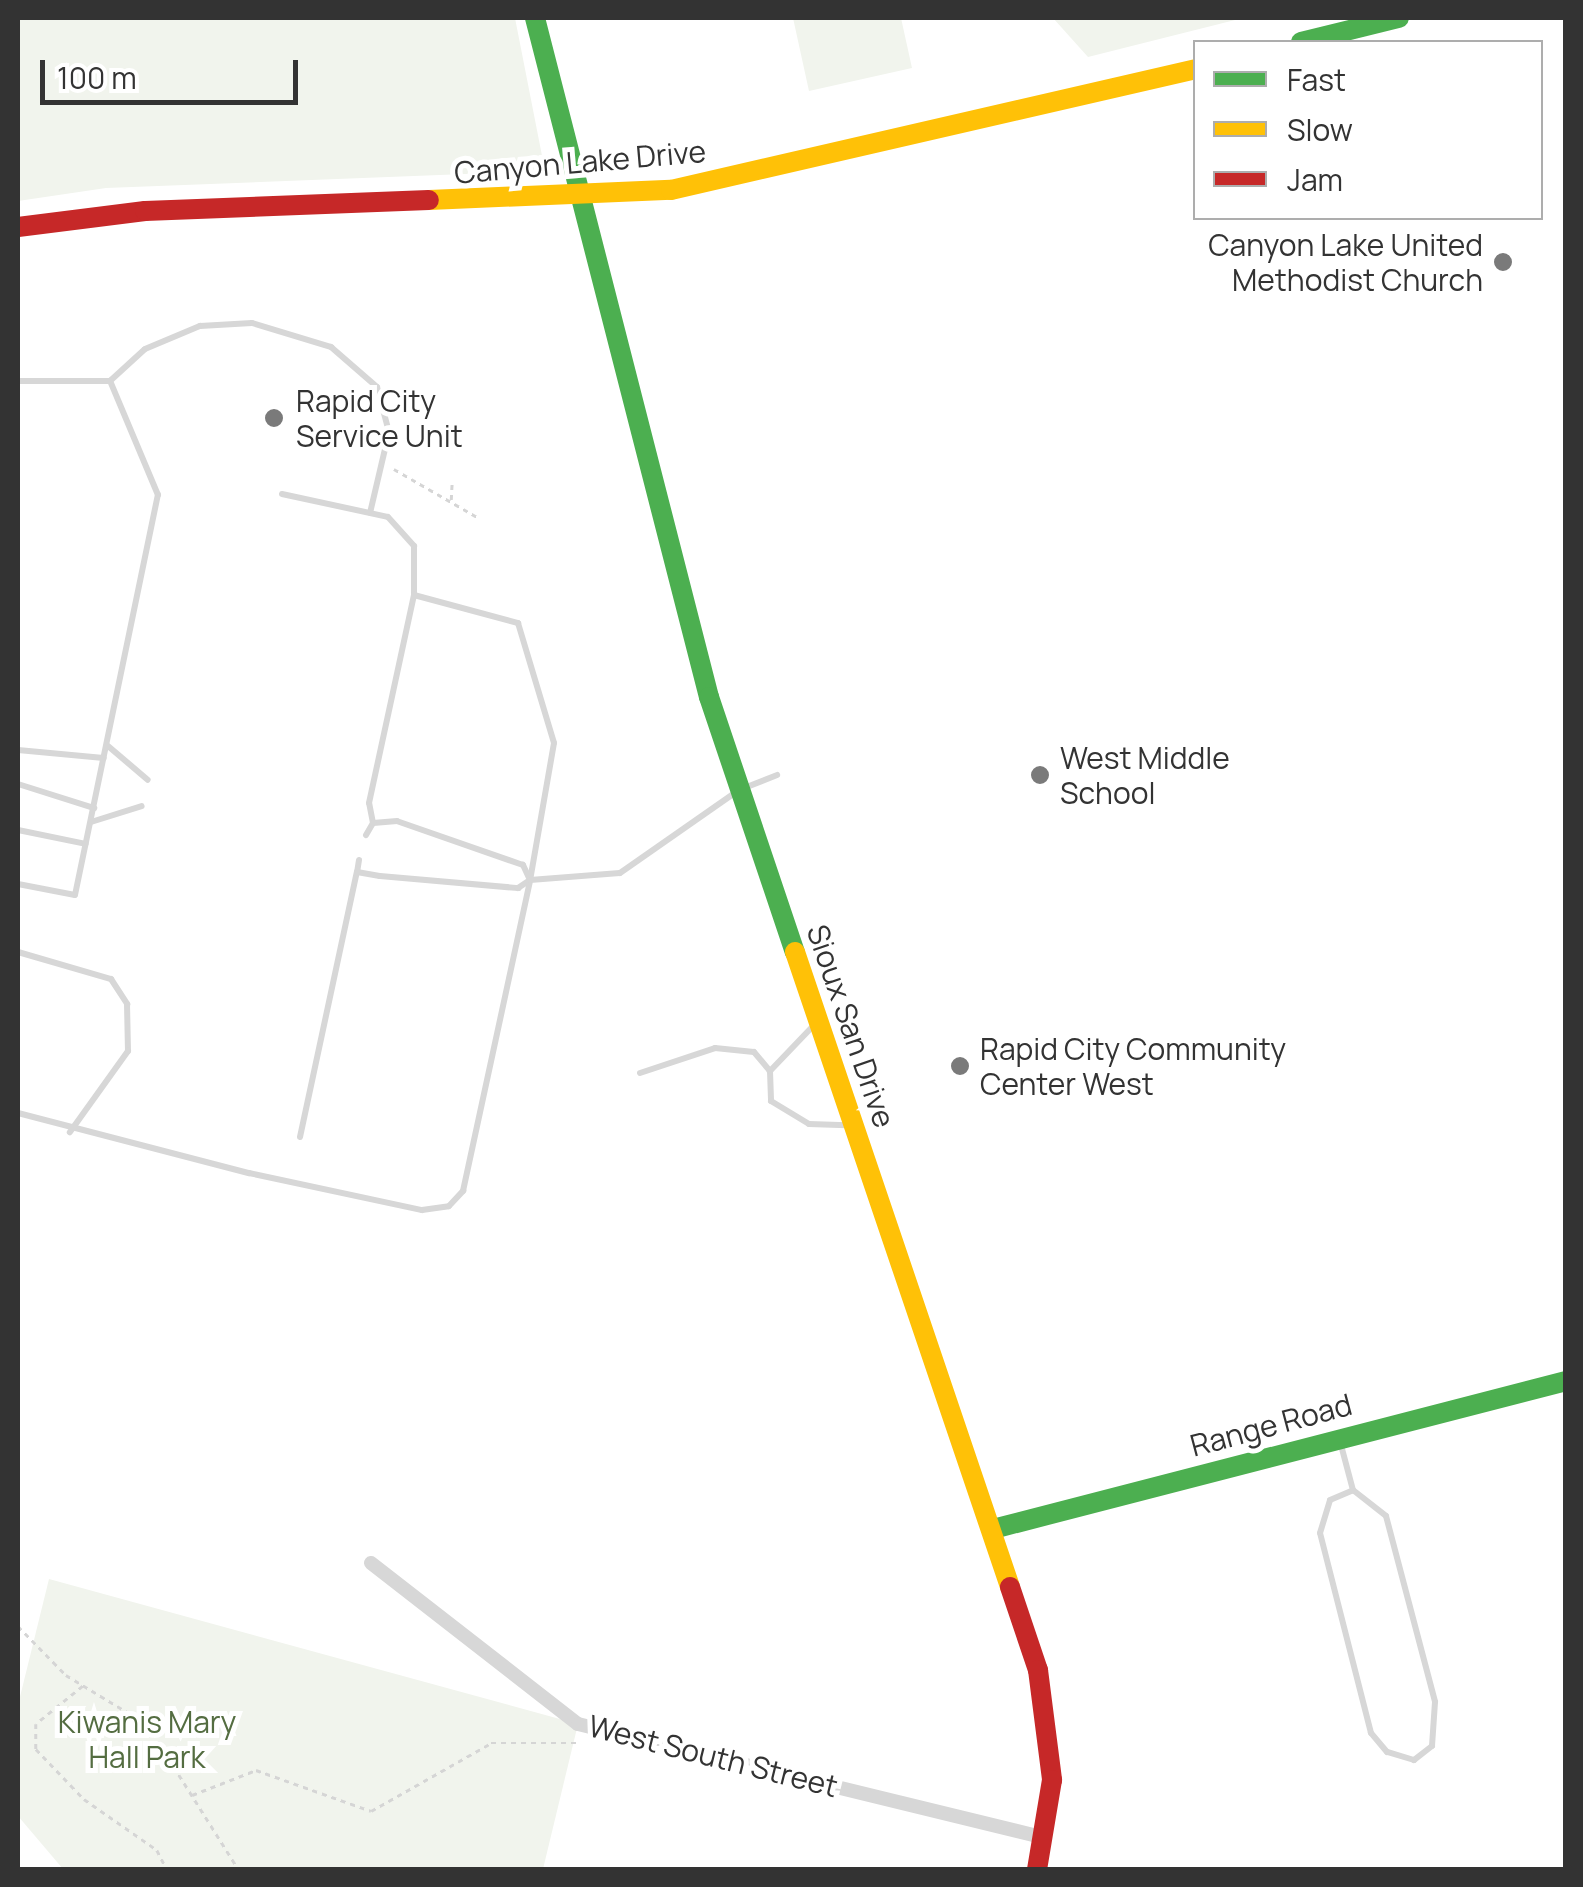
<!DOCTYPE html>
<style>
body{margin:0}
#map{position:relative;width:1583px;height:1887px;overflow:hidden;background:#fff;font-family:Manrope,sans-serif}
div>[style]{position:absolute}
.green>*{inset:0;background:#f1f4ed}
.path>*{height:2.5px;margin-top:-1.25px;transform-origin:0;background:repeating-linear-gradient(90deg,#d5d5d5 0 5px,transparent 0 10px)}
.lane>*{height:6px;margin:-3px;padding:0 3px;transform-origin:3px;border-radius:3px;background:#d7d7d7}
.street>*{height:14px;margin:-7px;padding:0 7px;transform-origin:7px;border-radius:7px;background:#d7d7d7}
.fast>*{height:20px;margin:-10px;padding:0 10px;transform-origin:10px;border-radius:10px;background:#4caf50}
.slow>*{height:20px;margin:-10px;padding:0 10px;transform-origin:10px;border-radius:10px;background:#ffc107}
.jam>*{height:20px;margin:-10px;padding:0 10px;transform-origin:10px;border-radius:10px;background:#c62828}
.dots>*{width:28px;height:28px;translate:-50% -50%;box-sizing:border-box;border:5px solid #fff;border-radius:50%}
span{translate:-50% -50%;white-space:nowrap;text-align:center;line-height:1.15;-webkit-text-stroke:10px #fff;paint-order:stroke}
.street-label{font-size:30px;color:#333}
.poi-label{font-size:30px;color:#333}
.right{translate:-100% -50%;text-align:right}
.left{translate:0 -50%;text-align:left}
.park-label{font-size:30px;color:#546d41}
.frame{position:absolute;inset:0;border:20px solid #333;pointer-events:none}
.legend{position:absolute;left:1193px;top:40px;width:350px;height:180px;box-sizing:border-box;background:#fff;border:2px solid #adadad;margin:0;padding:12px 18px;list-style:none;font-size:30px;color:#333}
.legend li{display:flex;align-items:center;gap:20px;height:50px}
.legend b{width:50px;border:2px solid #adadad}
.scale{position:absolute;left:40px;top:60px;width:258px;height:45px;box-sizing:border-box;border:5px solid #333;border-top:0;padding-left:12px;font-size:30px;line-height:35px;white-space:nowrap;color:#333;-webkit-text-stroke:8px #fff;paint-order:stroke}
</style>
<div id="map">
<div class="green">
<div style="clip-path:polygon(18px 18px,515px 18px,545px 171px,106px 188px,18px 201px)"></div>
<div style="clip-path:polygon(793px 18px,901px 18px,912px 68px,809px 91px)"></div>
<div style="clip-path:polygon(1053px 18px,1243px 18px,1088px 57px)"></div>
<div style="clip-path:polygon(49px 1579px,578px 1724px,543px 1869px,63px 1869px,18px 1816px,18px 1705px)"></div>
</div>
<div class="path">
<div style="left:394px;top:469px;width:98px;rotate:30deg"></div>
<div style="left:451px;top:500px;width:19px;rotate:-87deg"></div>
<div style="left:18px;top:1626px;width:69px;rotate:45.6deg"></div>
<div style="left:66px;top:1675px;width:95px;rotate:31.2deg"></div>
<div style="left:147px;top:1724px;width:173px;rotate:57.8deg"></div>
<div style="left:83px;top:1686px;width:60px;rotate:141deg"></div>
<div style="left:36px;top:1724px;width:25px;rotate:90deg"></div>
<div style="left:36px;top:1749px;width:69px;rotate:46.2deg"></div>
<div style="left:84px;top:1799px;width:89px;rotate:34.9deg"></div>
<div style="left:157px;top:1850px;width:22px;rotate:63deg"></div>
<div style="left:192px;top:1795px;width:69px;rotate:-21.3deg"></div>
<div style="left:256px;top:1770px;width:122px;rotate:19.6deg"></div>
<div style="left:371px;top:1811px;width:138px;rotate:-29.5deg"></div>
<div style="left:491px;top:1743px;width:90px"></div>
</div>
<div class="lane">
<div style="left:18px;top:381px;width:92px"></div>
<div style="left:110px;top:381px;width:47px;rotate:-42.4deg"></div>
<div style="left:145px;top:349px;width:60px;rotate:-22.7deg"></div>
<div style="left:200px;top:326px;width:52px;rotate:-3.3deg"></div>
<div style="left:252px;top:323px;width:83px;rotate:16.9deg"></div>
<div style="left:331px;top:347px;width:61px;rotate:41deg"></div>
<div style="left:377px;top:387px;width:47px;rotate:75.1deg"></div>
<div style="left:389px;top:432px;width:83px;rotate:103.2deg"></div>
<div style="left:282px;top:494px;width:108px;rotate:12.2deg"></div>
<div style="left:388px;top:517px;width:39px;rotate:48deg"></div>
<div style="left:414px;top:546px;width:49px;rotate:90deg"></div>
<div style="left:414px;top:595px;width:108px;rotate:15.1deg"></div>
<div style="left:518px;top:623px;width:125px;rotate:73.3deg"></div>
<div style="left:554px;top:743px;width:139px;rotate:99.9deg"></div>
<div style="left:108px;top:746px;width:52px;rotate:40.4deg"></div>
<div style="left:18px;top:750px;width:86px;rotate:5.3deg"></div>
<div style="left:18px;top:784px;width:80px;rotate:17.5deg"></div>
<div style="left:91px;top:822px;width:53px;rotate:-17.4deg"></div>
<div style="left:373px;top:823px;width:20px;rotate:-101deg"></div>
<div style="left:369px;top:803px;width:213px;rotate:-77.8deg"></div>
<div style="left:18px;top:830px;width:69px;rotate:11.6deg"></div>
<div style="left:359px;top:860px;width:12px;rotate:99deg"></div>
<div style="left:357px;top:872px;width:23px;rotate:10deg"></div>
<div style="left:380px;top:876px;width:139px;rotate:5deg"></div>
<div style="left:518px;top:888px;width:14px;rotate:-34deg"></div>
<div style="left:530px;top:880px;width:17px;rotate:-115deg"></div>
<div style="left:523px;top:865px;width:133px;rotate:-160.8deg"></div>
<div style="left:397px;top:821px;width:24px;rotate:175deg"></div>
<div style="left:373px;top:823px;width:14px;rotate:120deg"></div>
<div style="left:18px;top:884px;width:58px;rotate:10.9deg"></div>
<div style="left:75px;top:895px;width:409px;rotate:-78.3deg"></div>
<div style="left:158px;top:495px;width:124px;rotate:-112.8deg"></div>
<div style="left:18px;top:952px;width:97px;rotate:16.2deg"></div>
<div style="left:111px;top:979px;width:30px;rotate:57deg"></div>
<div style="left:127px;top:1004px;width:47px;rotate:88.8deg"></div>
<div style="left:128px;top:1051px;width:100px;rotate:125.6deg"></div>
<div style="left:814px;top:1025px;width:64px;rotate:133.7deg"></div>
<div style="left:770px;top:1071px;width:30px;rotate:88deg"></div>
<div style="left:771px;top:1101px;width:44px;rotate:31.2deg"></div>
<div style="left:809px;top:1124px;width:38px;rotate:2deg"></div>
<div style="left:640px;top:1073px;width:79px;rotate:-18.4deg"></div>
<div style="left:715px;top:1048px;width:39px;rotate:6deg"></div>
<div style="left:754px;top:1052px;width:25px;rotate:50deg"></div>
<div style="left:18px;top:1113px;width:239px;rotate:14.6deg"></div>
<div style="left:249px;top:1173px;width:177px;rotate:12.1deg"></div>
<div style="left:422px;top:1210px;width:27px;rotate:-8deg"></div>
<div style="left:449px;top:1206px;width:21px;rotate:-47deg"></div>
<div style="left:463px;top:1191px;width:318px;rotate:-77.8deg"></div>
<div style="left:530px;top:880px;width:90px;rotate:-4.4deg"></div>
<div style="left:620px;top:873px;width:145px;rotate:-34.9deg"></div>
<div style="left:739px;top:790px;width:41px;rotate:-21.5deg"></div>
<div style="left:300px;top:1137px;width:271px;rotate:-77.9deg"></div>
<div style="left:1341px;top:1445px;width:47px;rotate:75.1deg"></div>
<div style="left:1353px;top:1490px;width:42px;rotate:38.2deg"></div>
<div style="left:1386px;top:1516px;width:192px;rotate:75.2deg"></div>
<div style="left:1435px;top:1702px;width:44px;rotate:93.9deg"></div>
<div style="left:1432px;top:1746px;width:23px;rotate:142deg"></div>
<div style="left:1414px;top:1760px;width:28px;rotate:-163deg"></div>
<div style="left:1387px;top:1752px;width:25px;rotate:-130deg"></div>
<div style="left:1371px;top:1733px;width:206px;rotate:-104.3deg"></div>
<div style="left:1320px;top:1533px;width:34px;rotate:-73deg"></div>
<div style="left:1330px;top:1500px;width:25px;rotate:-23deg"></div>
</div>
<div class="street">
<div style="left:371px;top:1563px;width:262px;rotate:37.9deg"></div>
<div style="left:578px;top:1724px;width:480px;rotate:13.7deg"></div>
</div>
<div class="fast">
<div style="left:535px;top:18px;width:701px;rotate:75.63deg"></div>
<div style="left:709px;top:697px;width:269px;rotate:71.4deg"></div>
<div style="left:1301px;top:42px;width:101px;rotate:-13.8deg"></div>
<div style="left:993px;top:1529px;width:592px;rotate:-14.48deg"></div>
</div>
<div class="slow">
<div style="left:429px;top:200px;width:242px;rotate:-2.4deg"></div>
<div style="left:671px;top:190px;width:539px;rotate:-12.98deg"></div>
<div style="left:795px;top:952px;width:670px;rotate:71.29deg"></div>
</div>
<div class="jam">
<div style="left:18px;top:227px;width:128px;rotate:-7.2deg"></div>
<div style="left:145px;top:211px;width:284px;rotate:-2.2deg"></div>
<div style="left:1010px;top:1587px;width:88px;rotate:71.4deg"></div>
<div style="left:1038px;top:1670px;width:111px;rotate:82.7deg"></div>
<div style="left:1052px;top:1780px;width:91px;rotate:99.5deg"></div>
</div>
<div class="dots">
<div style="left:1503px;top:262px;background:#7a7a7a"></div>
<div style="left:274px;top:418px;background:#7a7a7a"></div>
<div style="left:1040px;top:775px;background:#7a7a7a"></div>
<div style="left:960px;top:1066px;background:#7a7a7a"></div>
</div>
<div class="street-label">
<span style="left:580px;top:162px;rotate:-5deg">Canyon Lake Drive</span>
<span style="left:851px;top:1026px;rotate:71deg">Sioux San Drive</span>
<span style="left:1271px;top:1425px;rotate:-15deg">Range Road</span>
<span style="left:713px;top:1756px;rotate:14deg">West South Street</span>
</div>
<div class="poi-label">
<span class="right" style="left:1483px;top:262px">Canyon Lake United<br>Methodist Church</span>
<span class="left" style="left:296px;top:418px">Rapid City<br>Service Unit</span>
<span class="left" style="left:1060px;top:775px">West Middle<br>School</span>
<span class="left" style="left:980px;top:1066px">Rapid City Community<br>Center West</span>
</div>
<div class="park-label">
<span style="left:147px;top:1739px">Kiwanis Mary<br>Hall Park</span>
</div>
<div class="frame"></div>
<ul class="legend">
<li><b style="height:12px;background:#4caf50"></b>Fast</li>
<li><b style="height:12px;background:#ffc107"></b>Slow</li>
<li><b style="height:12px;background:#c62828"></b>Jam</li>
</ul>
<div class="scale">100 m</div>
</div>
